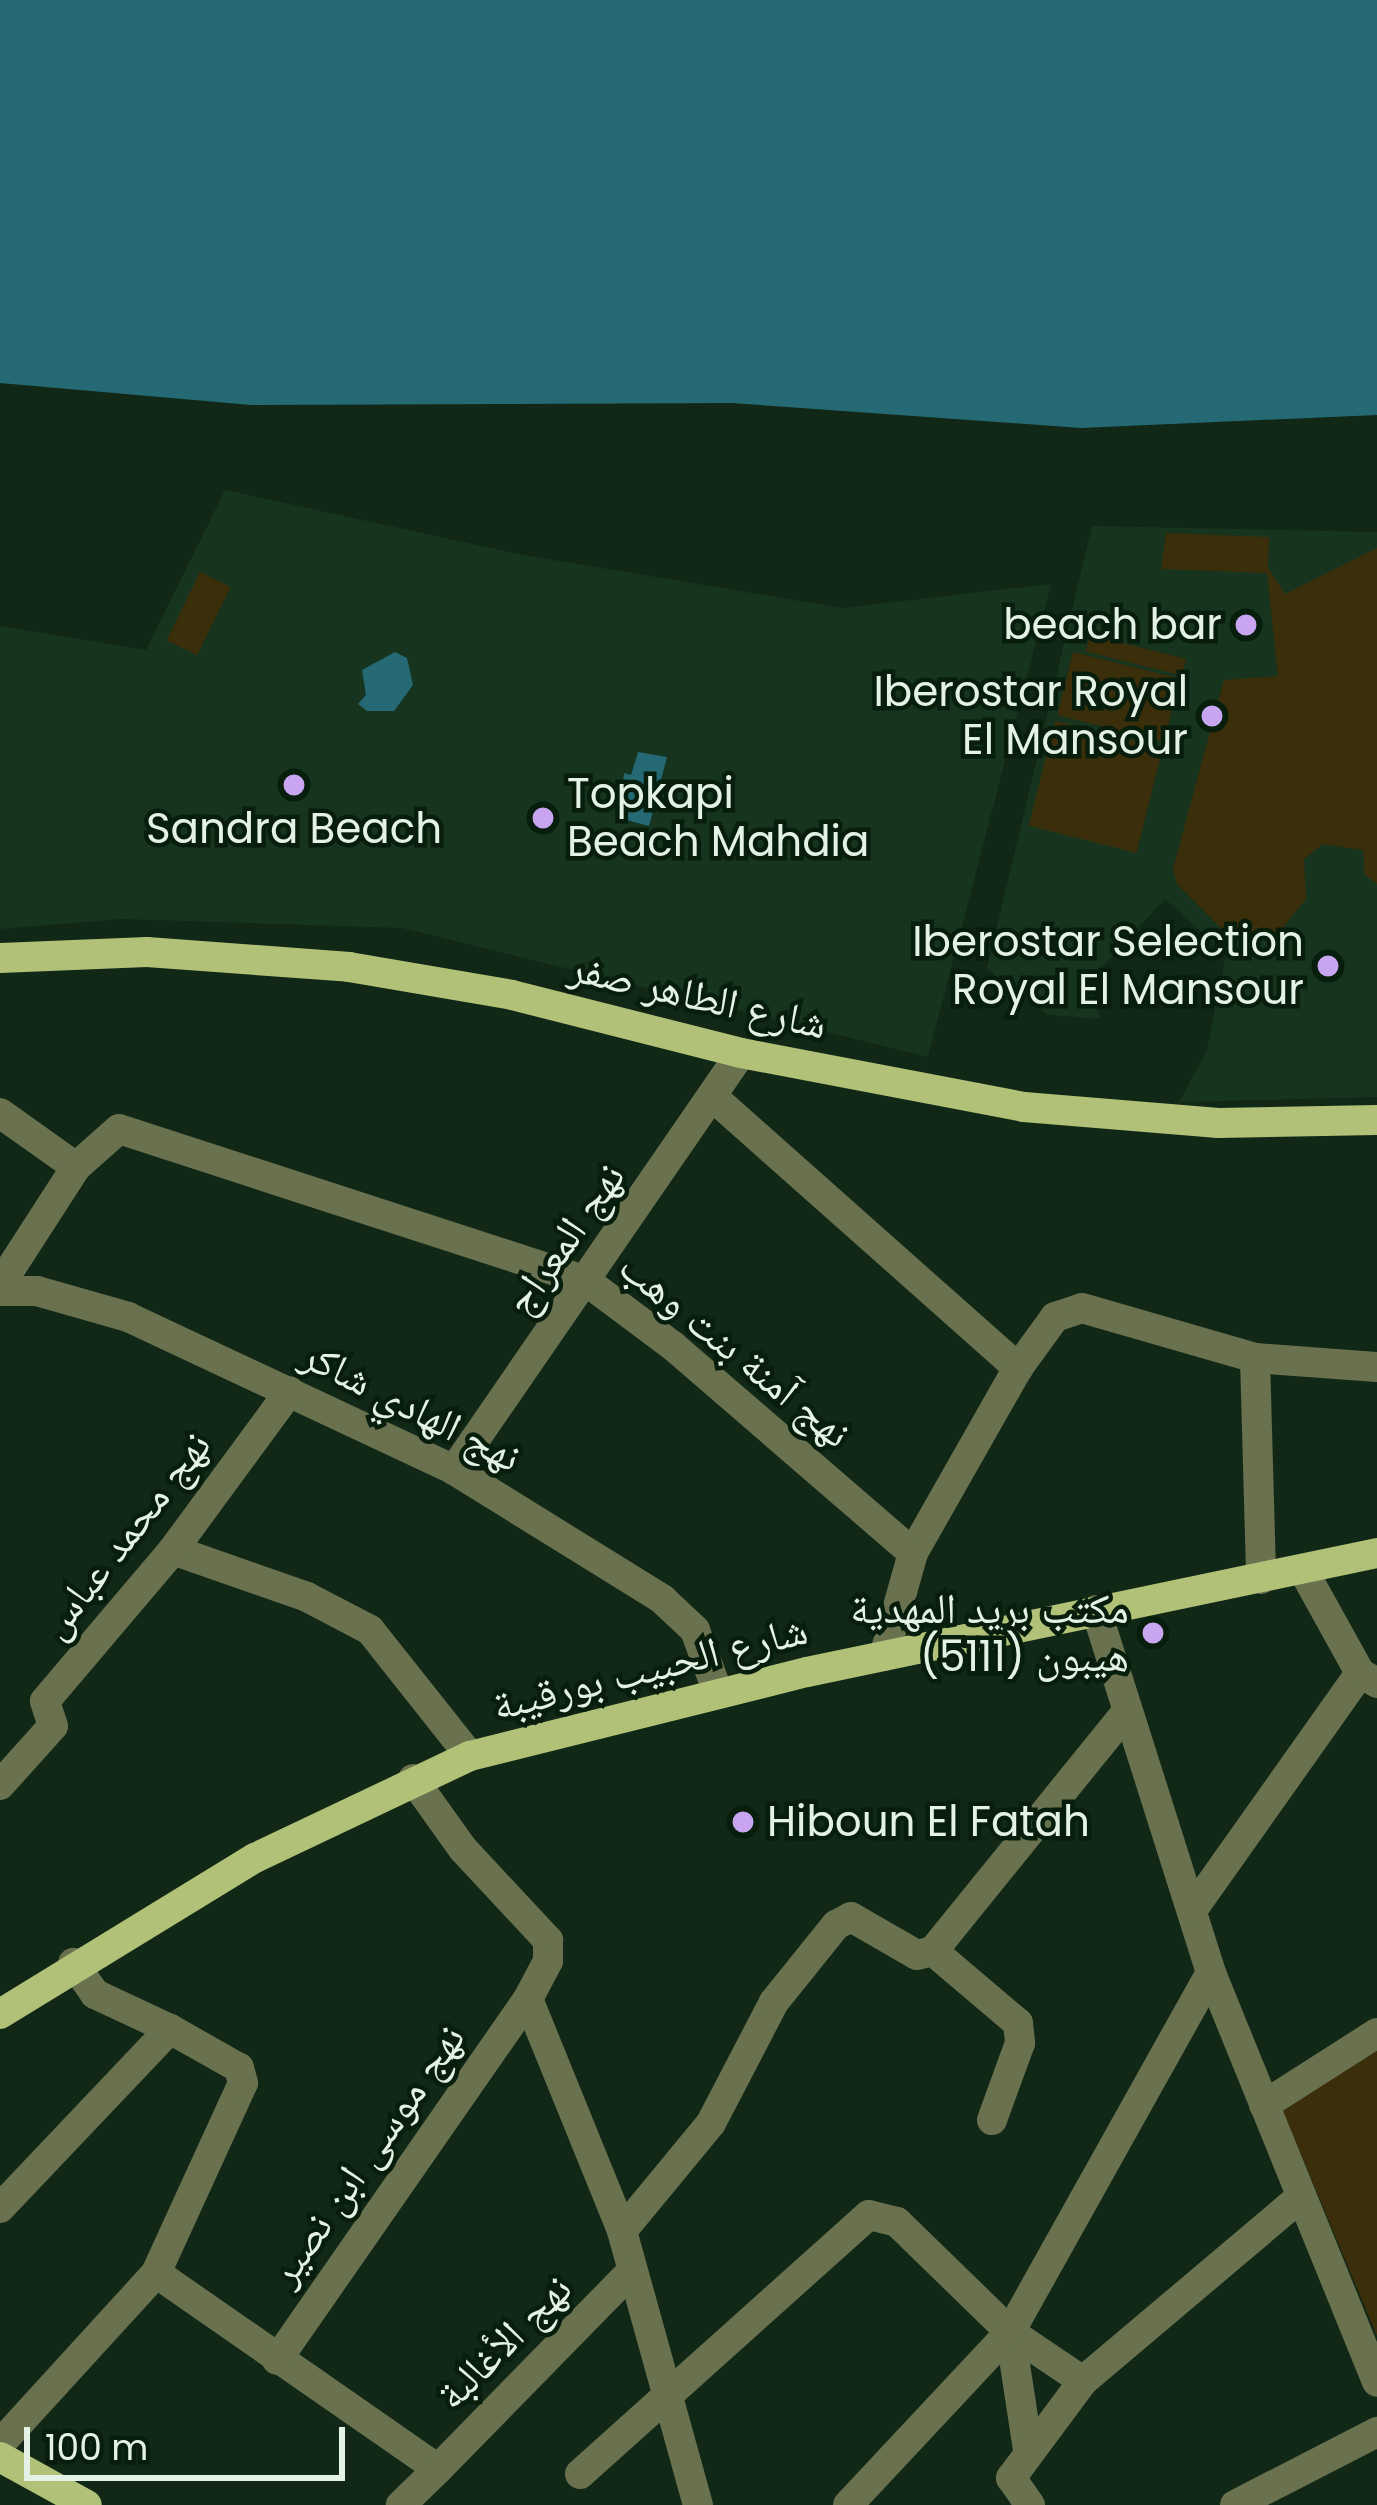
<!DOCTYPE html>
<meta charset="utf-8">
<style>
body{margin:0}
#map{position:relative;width:1377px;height:2505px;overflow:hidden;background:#112816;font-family:Poppins,"Noto Naskh Arabic",sans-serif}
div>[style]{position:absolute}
.built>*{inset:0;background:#17341e}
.green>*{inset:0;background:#3b2e0a;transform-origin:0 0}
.water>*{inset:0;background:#256975}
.minor>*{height:30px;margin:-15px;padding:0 15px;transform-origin:15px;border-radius:15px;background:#69714f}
.major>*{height:30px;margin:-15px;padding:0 15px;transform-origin:15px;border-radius:15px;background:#b1c178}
.dots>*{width:33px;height:33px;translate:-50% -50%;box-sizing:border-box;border:6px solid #081e0d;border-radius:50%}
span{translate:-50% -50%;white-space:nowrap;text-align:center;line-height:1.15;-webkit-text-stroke:9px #081e0d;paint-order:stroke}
.poi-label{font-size:42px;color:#e4f2e6}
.right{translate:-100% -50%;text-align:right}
.left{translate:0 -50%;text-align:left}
.street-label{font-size:42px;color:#e4f2e6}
.scale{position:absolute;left:24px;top:2427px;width:321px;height:54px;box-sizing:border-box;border:6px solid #e4f2e6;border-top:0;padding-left:15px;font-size:36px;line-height:42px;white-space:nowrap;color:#e4f2e6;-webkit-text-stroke:9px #081e0d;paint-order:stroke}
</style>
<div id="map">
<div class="built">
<div style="clip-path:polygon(225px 490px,523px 555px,842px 608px,1051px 584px,928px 1057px,402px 928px,122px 919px,0 929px,0 626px,146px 650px)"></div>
<div style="clip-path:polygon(1092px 526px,1377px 532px,1377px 1097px,1179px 1102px,1207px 1050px,1226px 954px,1165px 899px,1087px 983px,1101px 1019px,1048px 1015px,987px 969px)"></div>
</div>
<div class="green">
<div style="clip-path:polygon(1166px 533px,1269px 537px,1268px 568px,1285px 594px,1377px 548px,1377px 884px,1365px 875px,1363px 850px,1323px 844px,1304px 859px,1306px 899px,1277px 935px,1233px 940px,1177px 884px,1173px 869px,1224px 680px,1278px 676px,1267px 573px,1161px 569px)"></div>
<div style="left:200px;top:572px;width:34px;height:76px;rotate:26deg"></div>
<div style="left:1090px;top:635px;width:99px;height:17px;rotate:14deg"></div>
<div style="left:1073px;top:652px;width:110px;height:65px;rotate:14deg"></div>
<div style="left:1055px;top:721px;width:111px;height:108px;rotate:14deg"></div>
<div style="clip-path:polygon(1377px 2048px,1377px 2336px,1283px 2111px)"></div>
</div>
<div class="water">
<div style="clip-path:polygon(0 0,1377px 0,1377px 415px,1081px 428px,732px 403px,251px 405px,0 383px)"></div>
<div style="clip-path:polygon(395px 652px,407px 658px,413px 685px,394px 711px,367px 711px,358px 704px,366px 695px,362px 670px)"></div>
<div style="clip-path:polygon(638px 752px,667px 757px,649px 826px,619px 818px,624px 773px,631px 775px)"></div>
</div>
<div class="minor">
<div style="left:714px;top:1098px;width:407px;rotate:41.6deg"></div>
<div style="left:1018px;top:1368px;width:213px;rotate:119.6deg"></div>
<div style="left:0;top:1113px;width:93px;rotate:35.4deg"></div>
<div style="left:0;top:1285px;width:140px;rotate:-57.2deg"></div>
<div style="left:76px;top:1167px;width:57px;rotate:-41.5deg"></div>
<div style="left:119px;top:1129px;width:491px;rotate:18deg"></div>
<div style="left:586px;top:1281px;width:109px;rotate:36.8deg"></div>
<div style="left:673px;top:1346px;width:317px;rotate:40.8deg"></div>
<div style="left:913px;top:1553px;width:107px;rotate:105.7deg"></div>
<div style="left:0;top:1291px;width:37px"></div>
<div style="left:37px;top:1291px;width:95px;rotate:15.9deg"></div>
<div style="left:128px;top:1317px;width:360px;rotate:25.1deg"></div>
<div style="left:454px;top:1470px;width:245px;rotate:31.8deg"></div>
<div style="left:662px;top:1599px;width:45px;rotate:43.2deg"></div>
<div style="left:695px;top:1630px;width:67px;rotate:69.9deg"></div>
<div style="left:1255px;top:1358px;width:221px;rotate:88.4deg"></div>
<div style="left:1018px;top:1368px;width:63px;rotate:-54deg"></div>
<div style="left:1055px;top:1317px;width:28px;rotate:-18deg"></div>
<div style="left:1082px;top:1308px;width:180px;rotate:16.1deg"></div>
<div style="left:1255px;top:1358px;width:122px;rotate:4.2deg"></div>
<div style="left:454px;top:1470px;width:506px;rotate:-55.46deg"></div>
<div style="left:173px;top:1550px;width:142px;rotate:19.3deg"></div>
<div style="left:307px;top:1597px;width:71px;rotate:27.6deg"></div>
<div style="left:370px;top:1630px;width:161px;rotate:51.6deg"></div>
<div style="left:1303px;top:1570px;width:118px;rotate:61deg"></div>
<div style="left:1096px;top:1610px;width:381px;rotate:72.4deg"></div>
<div style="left:1211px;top:1973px;width:441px;rotate:67.9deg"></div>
<div style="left:413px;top:1779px;width:86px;rotate:54.5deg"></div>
<div style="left:463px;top:1849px;width:125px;rotate:47deg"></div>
<div style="left:548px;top:1940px;width:21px;rotate:90deg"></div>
<div style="left:548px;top:1961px;width:43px;rotate:117.8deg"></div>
<div style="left:528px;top:1999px;width:250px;rotate:67.9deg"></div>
<div style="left:622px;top:2231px;width:284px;rotate:74.5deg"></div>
<div style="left:0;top:1785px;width:79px;rotate:-48.1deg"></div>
<div style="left:53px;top:1726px;width:26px;rotate:-108deg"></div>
<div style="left:45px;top:1701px;width:198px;rotate:-49.7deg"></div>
<div style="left:173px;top:1550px;width:197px;rotate:-53.7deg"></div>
<div style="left:1193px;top:1909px;width:289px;rotate:-54.7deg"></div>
<div style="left:1360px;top:1673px;width:20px;rotate:30deg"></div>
<div style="left:933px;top:1951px;width:111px;rotate:40.3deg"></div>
<div style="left:1018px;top:2023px;width:20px;rotate:84deg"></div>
<div style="left:1020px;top:2043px;width:82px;rotate:110deg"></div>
<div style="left:1264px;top:2105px;width:134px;rotate:-32.5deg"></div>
<div style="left:0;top:2208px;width:247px;rotate:-46.5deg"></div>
<div style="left:170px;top:2029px;width:83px;rotate:-155deg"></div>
<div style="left:95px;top:1994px;width:38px;rotate:-125deg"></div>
<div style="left:622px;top:2231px;width:140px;rotate:-50.5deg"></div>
<div style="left:711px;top:2123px;width:136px;rotate:-62.5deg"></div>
<div style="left:774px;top:2002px;width:99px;rotate:-51.2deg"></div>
<div style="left:836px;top:1925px;width:17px;rotate:-28deg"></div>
<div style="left:851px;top:1917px;width:76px;rotate:29.9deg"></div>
<div style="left:917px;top:1955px;width:16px;rotate:-14deg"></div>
<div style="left:933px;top:1951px;width:306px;rotate:-51deg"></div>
<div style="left:156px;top:2273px;width:343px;rotate:34.8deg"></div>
<div style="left:438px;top:2469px;width:52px;rotate:135.8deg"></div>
<div style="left:1010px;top:2332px;width:118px;rotate:81.3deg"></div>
<div style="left:277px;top:2360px;width:440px;rotate:-55.2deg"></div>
<div style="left:0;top:2444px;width:231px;rotate:-47.6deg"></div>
<div style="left:156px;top:2273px;width:209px;rotate:-65.4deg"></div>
<div style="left:243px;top:2083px;width:16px;rotate:-105deg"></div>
<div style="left:239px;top:2068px;width:79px;rotate:-150.5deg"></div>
<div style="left:438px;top:2469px;width:274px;rotate:-45.6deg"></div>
<div style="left:580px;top:2474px;width:388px;rotate:-41.9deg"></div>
<div style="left:869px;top:2215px;width:29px;rotate:14deg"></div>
<div style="left:897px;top:2222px;width:158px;rotate:44.2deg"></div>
<div style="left:1010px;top:2332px;width:88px;rotate:33.9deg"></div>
<div style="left:848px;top:2505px;width:237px;rotate:-46.9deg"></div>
<div style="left:1010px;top:2332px;width:411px;rotate:-60.8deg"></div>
<div style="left:1030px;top:2505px;width:33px;rotate:-125deg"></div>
<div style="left:1011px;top:2478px;width:121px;rotate:-53.4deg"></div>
<div style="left:1083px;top:2381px;width:285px;rotate:-40.2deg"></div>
<div style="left:1235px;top:2505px;width:160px;rotate:-27.2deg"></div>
</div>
<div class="major">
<div style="left:0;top:958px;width:147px;rotate:-2.3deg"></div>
<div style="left:147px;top:952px;width:203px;rotate:4.2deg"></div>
<div style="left:349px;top:967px;width:165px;rotate:9.7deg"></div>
<div style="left:512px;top:995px;width:236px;rotate:14.2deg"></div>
<div style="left:741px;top:1053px;width:288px;rotate:10.8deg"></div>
<div style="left:1024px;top:1107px;width:195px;rotate:4.7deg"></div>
<div style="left:1218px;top:1123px;width:159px;rotate:-1.1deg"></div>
<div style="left:0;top:2014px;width:299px;rotate:-31.5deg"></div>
<div style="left:255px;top:1858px;width:238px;rotate:-25.4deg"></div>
<div style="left:470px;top:1756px;width:347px;rotate:-14deg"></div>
<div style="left:807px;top:1672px;width:582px;rotate:-11.79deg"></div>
<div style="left:0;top:2457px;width:99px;rotate:28.9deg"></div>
</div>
<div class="dots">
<div style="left:1246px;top:625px;background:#c7a6ef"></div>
<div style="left:1212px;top:716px;background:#c7a6ef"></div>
<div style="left:294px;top:785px;background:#c7a6ef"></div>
<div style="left:543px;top:818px;background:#c7a6ef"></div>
<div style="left:1328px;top:966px;background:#c7a6ef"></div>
<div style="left:1153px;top:1633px;background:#c7a6ef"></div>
<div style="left:743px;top:1822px;background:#c7a6ef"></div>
</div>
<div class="poi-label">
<span class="right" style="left:1222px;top:625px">beach bar</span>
<span class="right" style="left:1188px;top:716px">Iberostar Royal<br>El Mansour</span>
<span class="left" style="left:567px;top:818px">Topkapi<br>Beach Mahdia</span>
<span style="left:294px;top:829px">Sandra Beach</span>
<span class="right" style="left:1304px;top:966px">Iberostar Selection<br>Royal El Mansour</span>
<span class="right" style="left:1129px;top:1633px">مكتب بريد المهدية<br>هيبون (5111)</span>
<span class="left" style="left:767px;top:1822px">Hiboun El Fatah</span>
</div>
<div class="street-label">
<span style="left:698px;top:996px;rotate:13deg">شارع الطاهر صفر</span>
<span style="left:565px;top:1239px;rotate:-55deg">نهج المعراج</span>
<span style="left:735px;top:1350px;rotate:39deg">نهج آمنة بنت وهب</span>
<span style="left:411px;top:1406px;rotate:27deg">نهج الهادي شاكر</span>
<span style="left:125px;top:1535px;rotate:-52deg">نهج محمد عباس</span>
<span style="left:650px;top:1668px;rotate:-14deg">شارع الحبيب بورقيبة</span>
<span style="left:367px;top:2155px;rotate:-55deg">نهج موسى ابن نصير</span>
<span style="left:504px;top:2342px;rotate:-45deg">نهج الأغالبة</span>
</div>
<div class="scale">100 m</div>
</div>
